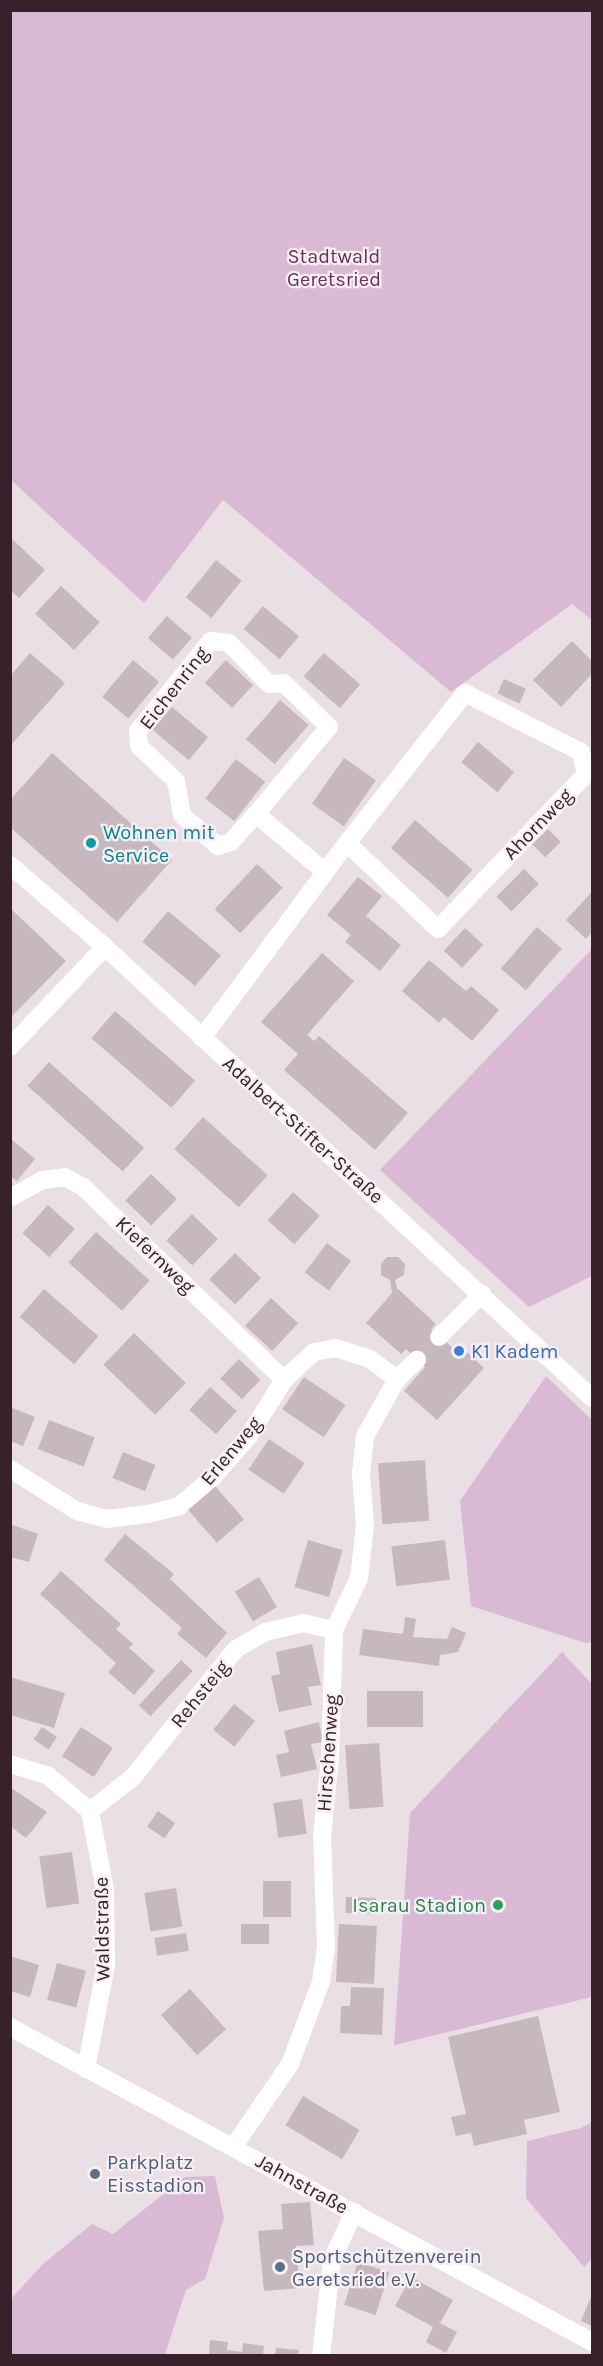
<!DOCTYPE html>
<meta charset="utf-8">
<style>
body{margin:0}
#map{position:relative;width:603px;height:2366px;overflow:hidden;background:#e9dfe5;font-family:Karla,sans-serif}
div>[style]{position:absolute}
.green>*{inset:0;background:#dab9d4}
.building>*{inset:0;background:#c7b8bf;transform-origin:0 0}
.street-tunnel>*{height:18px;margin-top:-9px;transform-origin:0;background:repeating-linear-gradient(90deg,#c6b9c0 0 18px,transparent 0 27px)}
.street>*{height:18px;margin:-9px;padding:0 9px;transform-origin:9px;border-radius:9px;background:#fff}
.secondary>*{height:18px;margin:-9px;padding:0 9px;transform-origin:9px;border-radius:9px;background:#fff}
.dots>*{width:16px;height:16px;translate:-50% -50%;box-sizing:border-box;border:3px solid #f6eff4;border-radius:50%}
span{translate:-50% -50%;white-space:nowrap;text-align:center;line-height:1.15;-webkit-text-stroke:4.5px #f6eff4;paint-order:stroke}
.park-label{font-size:20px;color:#6c2e5b}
.street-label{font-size:20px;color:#38212a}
.culture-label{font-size:20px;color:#0d838f}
.left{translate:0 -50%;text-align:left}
.shop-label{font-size:20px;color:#366cbe}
.leisure-label{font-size:20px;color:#27864d}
.right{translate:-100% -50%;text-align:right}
.service-label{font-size:20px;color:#4e5e75}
.frame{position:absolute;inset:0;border:12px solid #38212a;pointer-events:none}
</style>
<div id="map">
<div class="green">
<div style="clip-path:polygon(10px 11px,592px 11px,592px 620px,572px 604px,451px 692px,223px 500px,144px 603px,11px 480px)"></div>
<div style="clip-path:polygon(592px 949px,592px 1276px,529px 1307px,380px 1170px)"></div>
<div style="clip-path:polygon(546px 1376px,592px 1420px,592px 1642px,585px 1643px,471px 1606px,460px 1501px)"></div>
<div style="clip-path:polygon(562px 1652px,592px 1684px,592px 1997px,394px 2045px,410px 1813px)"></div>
<div style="clip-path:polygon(592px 2122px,592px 2259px,584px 2267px,526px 2198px,527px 2141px,581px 2128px)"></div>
<div style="clip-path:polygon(215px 2176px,224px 2218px,205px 2279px,186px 2290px,165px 2354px,11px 2355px,11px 2299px,43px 2264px,92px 2224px,113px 2234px,185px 2177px)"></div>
</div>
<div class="building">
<div style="clip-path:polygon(10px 537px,45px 570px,19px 598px,10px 590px)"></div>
<div style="left:216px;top:560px;width:33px;height:48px;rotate:39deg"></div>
<div style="left:61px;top:586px;width:53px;height:38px;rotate:43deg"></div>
<div style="left:263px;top:606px;width:47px;height:30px;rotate:40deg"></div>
<div style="left:167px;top:616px;width:33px;height:29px;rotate:41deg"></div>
<div style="clip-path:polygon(572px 641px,592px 661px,592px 674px,561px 707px,533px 680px)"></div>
<div style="clip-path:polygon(30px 653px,65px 683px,10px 746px,10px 676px)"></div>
<div style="left:324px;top:653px;width:48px;height:31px;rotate:41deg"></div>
<div style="left:133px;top:660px;width:34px;height:48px;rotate:40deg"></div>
<div style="left:226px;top:660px;width:37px;height:31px;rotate:43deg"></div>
<div style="left:504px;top:679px;width:24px;height:16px;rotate:24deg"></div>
<div style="left:280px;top:700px;width:38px;height:52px;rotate:41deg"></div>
<div style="left:172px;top:707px;width:47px;height:30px;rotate:40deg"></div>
<div style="left:478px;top:742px;width:47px;height:26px;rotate:40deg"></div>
<div style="clip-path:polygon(52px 753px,172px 860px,117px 922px,10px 827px,10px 800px)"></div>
<div style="left:344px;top:758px;width:39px;height:56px;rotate:35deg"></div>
<div style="left:236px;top:759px;width:37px;height:50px;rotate:38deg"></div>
<div style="left:415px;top:820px;width:76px;height:37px;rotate:41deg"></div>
<div style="left:548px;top:829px;width:18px;height:22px;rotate:45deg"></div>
<div style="left:257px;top:864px;width:35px;height:62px;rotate:43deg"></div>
<div style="left:524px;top:869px;width:21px;height:39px;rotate:45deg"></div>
<div style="clip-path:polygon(358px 877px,382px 896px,366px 916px,401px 945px,380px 971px,345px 942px,351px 935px,327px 915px)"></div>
<div style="clip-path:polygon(592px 892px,592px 932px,586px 939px,566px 920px)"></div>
<div style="clip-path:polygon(10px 908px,66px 961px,10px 1018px)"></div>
<div style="left:168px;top:911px;width:69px;height:40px;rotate:40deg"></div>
<div style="left:537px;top:927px;width:33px;height:55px;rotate:41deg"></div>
<div style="left:465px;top:928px;width:25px;height:31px;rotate:43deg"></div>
<div style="clip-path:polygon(322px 953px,354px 981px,307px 1035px,314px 1041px,319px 1036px,408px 1113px,375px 1150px,284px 1070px,298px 1054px,261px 1022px)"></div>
<div style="clip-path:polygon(429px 960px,466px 991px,471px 986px,499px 1010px,472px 1041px,444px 1017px,439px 1023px,402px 991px)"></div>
<div style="left:115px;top:1011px;width:106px;height:36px;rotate:41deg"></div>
<div style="left:49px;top:1062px;width:128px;height:32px;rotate:42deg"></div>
<div style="left:203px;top:1117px;width:87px;height:43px;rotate:42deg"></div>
<div style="clip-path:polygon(10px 1138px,35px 1159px,17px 1181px,10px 1176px)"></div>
<div style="left:151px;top:1174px;width:36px;height:37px;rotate:44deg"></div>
<div style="left:293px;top:1192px;width:36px;height:38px;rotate:42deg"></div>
<div style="left:48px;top:1205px;width:36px;height:38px;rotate:42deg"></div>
<div style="left:192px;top:1214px;width:36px;height:37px;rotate:44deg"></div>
<div style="left:96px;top:1232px;width:72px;height:41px;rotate:42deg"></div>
<div style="left:327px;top:1243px;width:30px;height:37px;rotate:37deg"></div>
<div style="left:235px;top:1253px;width:36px;height:37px;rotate:44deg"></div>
<div style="clip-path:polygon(387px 1257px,398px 1257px,405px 1264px,404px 1275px,395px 1280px,397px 1288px,436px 1324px,431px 1329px,453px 1348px,457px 1343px,484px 1368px,437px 1420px,404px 1391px,425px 1367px,406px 1349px,401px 1354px,366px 1323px,392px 1293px,390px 1280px,381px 1275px,381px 1264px)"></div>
<div style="left:44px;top:1289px;width:72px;height:37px;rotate:41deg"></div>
<div style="left:271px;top:1298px;width:37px;height:38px;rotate:43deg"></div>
<div style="left:134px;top:1333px;width:72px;height:44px;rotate:44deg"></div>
<div style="left:239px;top:1359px;width:30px;height:27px;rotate:44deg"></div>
<div style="left:304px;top:1377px;width:50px;height:39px;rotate:34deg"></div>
<div style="left:210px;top:1387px;width:36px;height:31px;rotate:42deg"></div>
<div style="clip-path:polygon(10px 1407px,35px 1417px,23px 1446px,10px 1441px)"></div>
<div style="left:49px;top:1420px;width:49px;height:31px;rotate:21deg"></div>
<div style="left:269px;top:1439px;width:43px;height:37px;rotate:34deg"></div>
<div style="left:123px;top:1452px;width:35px;height:28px;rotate:22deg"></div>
<div style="left:425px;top:1460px;width:61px;height:47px;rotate:86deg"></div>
<div style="left:215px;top:1486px;width:44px;height:36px;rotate:49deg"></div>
<div style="clip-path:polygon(10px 1524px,38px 1534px,29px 1562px,10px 1557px)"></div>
<div style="clip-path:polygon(125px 1534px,174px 1574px,170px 1579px,227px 1633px,206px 1658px,177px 1634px,182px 1628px,104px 1560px)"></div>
<div style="left:308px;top:1540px;width:36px;height:49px;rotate:16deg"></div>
<div style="left:445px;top:1540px;width:40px;height:54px;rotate:83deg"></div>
<div style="clip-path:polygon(61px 1571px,121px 1624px,116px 1629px,133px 1644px,129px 1648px,155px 1671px,134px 1695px,108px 1672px,116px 1663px,40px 1594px)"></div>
<div style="left:259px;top:1577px;width:35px;height:28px;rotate:59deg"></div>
<div style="clip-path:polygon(405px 1617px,416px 1619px,413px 1637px,447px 1639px,452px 1627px,466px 1633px,458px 1652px,440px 1655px,439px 1666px,359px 1655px,363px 1629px,403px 1634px)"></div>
<div style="clip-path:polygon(312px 1644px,321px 1685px,308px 1687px,312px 1705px,279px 1712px,271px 1676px,280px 1674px,276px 1652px)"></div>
<div style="left:181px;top:1660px;width:16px;height:62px;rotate:43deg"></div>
<div style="clip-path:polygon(10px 1677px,65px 1693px,54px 1728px,10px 1715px)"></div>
<div style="left:423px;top:1691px;width:36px;height:56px;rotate:90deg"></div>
<div style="left:234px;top:1704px;width:27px;height:33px;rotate:39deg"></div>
<div style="clip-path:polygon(319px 1722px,323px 1742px,311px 1744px,317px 1769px,281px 1777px,276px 1755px,289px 1752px,284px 1731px)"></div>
<div style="left:42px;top:1727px;width:18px;height:15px;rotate:34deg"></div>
<div style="left:81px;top:1727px;width:38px;height:35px;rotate:33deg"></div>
<div style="left:379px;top:1743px;width:64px;height:34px;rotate:86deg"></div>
<div style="clip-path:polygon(10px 1787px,47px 1812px,26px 1838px,10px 1826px)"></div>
<div style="left:302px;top:1799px;width:35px;height:29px;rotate:82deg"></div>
<div style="left:158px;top:1811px;width:21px;height:19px;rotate:35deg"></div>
<div style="left:72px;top:1852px;width:52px;height:33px;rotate:82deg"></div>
<div style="left:263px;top:1881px;width:28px;height:36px"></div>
<div style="left:176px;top:1888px;width:39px;height:32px;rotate:81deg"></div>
<div style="left:346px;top:1897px;width:30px;height:16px;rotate:2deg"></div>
<div style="left:241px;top:1924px;width:28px;height:20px"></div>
<div style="left:339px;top:1924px;width:38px;height:58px;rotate:3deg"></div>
<div style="left:186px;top:1933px;width:18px;height:32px;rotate:81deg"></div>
<div style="clip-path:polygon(10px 1956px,39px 1965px,30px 1997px,10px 1991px)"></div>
<div style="left:57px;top:1963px;width:30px;height:38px;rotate:15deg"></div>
<div style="clip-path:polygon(351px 1987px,384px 1988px,382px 2035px,340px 2033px,341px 2006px,350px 2006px)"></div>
<div style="left:190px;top:1989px;width:54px;height:39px;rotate:48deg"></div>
<div style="clip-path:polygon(538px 2016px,560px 2112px,524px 2120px,527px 2134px,474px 2146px,471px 2133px,456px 2136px,451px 2117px,466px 2114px,448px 2037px)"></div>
<div style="left:303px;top:2096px;width:66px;height:34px;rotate:31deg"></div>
<div style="clip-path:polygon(310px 2202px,314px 2245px,296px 2246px,300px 2288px,264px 2291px,258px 2231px,283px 2229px,281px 2204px)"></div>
<div style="left:358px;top:2262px;width:33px;height:45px;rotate:18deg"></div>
<div style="clip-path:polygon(411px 2277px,453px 2300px,440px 2323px,457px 2332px,446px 2353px,426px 2342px,433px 2327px,395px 2306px)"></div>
<div style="clip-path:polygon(592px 2294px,592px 2326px,581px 2321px)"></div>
<div style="clip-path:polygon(210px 2340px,228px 2342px,227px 2350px,242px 2352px,243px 2343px,264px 2346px,263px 2356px,209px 2356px)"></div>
<div style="clip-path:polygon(276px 2348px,299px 2350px,298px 2356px,275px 2356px)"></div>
</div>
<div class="street-tunnel">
<div style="left:417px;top:1360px;width:32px;rotate:-46deg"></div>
</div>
<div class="street">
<div style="left:256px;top:814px;width:38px;rotate:132deg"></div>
<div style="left:231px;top:842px;width:14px;rotate:163deg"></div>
<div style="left:218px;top:846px;width:48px;rotate:-139.3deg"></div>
<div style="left:182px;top:815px;width:35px;rotate:-100deg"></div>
<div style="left:176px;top:781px;width:51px;rotate:-136.6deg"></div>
<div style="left:139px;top:746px;width:15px;rotate:-94deg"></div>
<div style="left:138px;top:731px;width:116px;rotate:-51deg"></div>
<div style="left:211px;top:641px;width:18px;rotate:6deg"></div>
<div style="left:229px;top:643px;width:57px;rotate:45.7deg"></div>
<div style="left:269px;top:684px;width:15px;rotate:-4deg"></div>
<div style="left:284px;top:683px;width:63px;rotate:44.4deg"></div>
<div style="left:329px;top:727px;width:114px;rotate:130deg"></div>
<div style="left:256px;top:814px;width:90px;rotate:40deg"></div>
<div style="left:202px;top:1038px;width:243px;rotate:-53.4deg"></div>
<div style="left:347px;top:843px;width:191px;rotate:-51.8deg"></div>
<div style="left:465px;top:693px;width:130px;rotate:27deg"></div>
<div style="left:581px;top:752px;width:23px;rotate:77deg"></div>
<div style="left:586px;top:774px;width:214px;rotate:133.7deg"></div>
<div style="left:438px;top:929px;width:125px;rotate:-136.6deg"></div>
<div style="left:10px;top:1047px;width:138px;rotate:-46.5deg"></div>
<div style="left:10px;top:1198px;width:37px;rotate:-29deg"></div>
<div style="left:42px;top:1180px;width:23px;rotate:-7deg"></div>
<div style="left:65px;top:1177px;width:21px;rotate:29deg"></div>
<div style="left:83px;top:1187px;width:279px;rotate:43.8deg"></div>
<div style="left:439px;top:1337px;width:61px;rotate:-45deg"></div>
<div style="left:10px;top:1469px;width:79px;rotate:32.1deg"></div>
<div style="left:77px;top:1511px;width:31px;rotate:15deg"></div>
<div style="left:107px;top:1519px;width:41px;rotate:-7deg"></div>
<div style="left:148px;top:1514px;width:32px;rotate:-14deg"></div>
<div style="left:179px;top:1506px;width:45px;rotate:-40.5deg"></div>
<div style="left:213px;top:1477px;width:53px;rotate:-48.8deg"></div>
<div style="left:248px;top:1437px;width:67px;rotate:-57.7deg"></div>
<div style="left:284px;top:1380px;width:41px;rotate:-43deg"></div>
<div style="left:314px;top:1352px;width:22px;rotate:-10deg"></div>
<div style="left:336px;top:1348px;width:36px;rotate:18deg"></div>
<div style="left:370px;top:1359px;width:34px;rotate:37deg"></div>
<div style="left:10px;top:1764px;width:39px;rotate:17deg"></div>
<div style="left:47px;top:1775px;width:56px;rotate:39.9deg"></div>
<div style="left:90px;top:1811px;width:80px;rotate:79.2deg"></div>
<div style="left:105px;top:1890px;width:75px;rotate:89.2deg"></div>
<div style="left:106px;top:1965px;width:106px;rotate:100.9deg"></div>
<div style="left:90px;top:1811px;width:55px;rotate:-38.3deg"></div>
<div style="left:133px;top:1777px;width:164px;rotate:-51.2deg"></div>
<div style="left:236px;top:1649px;width:34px;rotate:-30deg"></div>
<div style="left:265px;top:1632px;width:39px;rotate:-13deg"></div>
<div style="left:303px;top:1623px;width:32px;rotate:13deg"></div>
<div style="left:10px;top:2027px;width:662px;rotate:28.42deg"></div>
<div style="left:234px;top:2146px;width:99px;rotate:-55.7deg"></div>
<div style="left:290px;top:2064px;width:88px;rotate:-69.3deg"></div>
<div style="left:321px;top:1982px;width:34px;rotate:-82deg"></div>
<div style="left:326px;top:1948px;width:112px;rotate:-92deg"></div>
<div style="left:322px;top:1836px;width:77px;rotate:-84.1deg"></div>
<div style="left:330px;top:1759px;width:129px;rotate:-88.2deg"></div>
<div style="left:334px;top:1630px;width:58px;rotate:-64.3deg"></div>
<div style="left:359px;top:1578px;width:53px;rotate:-83.5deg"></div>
<div style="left:365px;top:1525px;width:51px;rotate:-94.5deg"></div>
<div style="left:361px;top:1474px;width:38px;rotate:-84deg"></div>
<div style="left:365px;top:1436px;width:65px;rotate:-60.7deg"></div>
<div style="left:397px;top:1379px;width:28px;rotate:-44deg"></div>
<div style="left:321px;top:2356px;width:97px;rotate:-83.5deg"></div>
<div style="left:332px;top:2260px;width:53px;rotate:-65.4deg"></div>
</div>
<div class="secondary">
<div style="left:10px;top:865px;width:125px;rotate:40.8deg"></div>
<div style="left:105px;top:947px;width:664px;rotate:42.8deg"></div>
</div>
<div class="dots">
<div style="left:91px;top:843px;background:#0f9aa8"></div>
<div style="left:459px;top:1351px;background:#3f7fe0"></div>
<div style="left:498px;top:1905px;background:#2e9e5b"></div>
<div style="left:95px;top:2174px;background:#5c6f8a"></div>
<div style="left:280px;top:2267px;background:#5c6f8a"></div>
</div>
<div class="park-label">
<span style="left:334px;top:268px">Stadtwald<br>Geretsried</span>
</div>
<div class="street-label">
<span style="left:174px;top:688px;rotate:-52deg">Eichenring</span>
<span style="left:538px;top:824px;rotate:-46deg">Ahornweg</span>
<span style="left:303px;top:1130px;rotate:42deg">Adalbert-Stifter-Straße</span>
<span style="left:155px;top:1255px;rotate:44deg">Kiefernweg</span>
<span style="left:231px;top:1451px;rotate:-50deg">Erlenweg</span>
<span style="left:200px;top:1694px;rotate:-51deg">Rehsteig</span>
<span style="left:328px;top:1753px;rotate:-86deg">Hirschenweg</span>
<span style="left:102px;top:1929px;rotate:-91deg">Waldstraße</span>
<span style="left:302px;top:2184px;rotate:29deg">Jahnstraße</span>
</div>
<div class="culture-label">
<span class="left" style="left:103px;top:844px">Wohnen mit<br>Service</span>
</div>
<div class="shop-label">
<span class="left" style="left:471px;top:1351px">K1 Kadem</span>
</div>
<div class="leisure-label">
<span class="right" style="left:486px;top:1905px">Isarau Stadion</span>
</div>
<div class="service-label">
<span class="left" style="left:107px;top:2174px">Parkplatz<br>Eisstadion</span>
<span class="left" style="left:292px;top:2268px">Sportschützenverein<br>Geretsried e.V.</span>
</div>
<div class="frame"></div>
</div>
